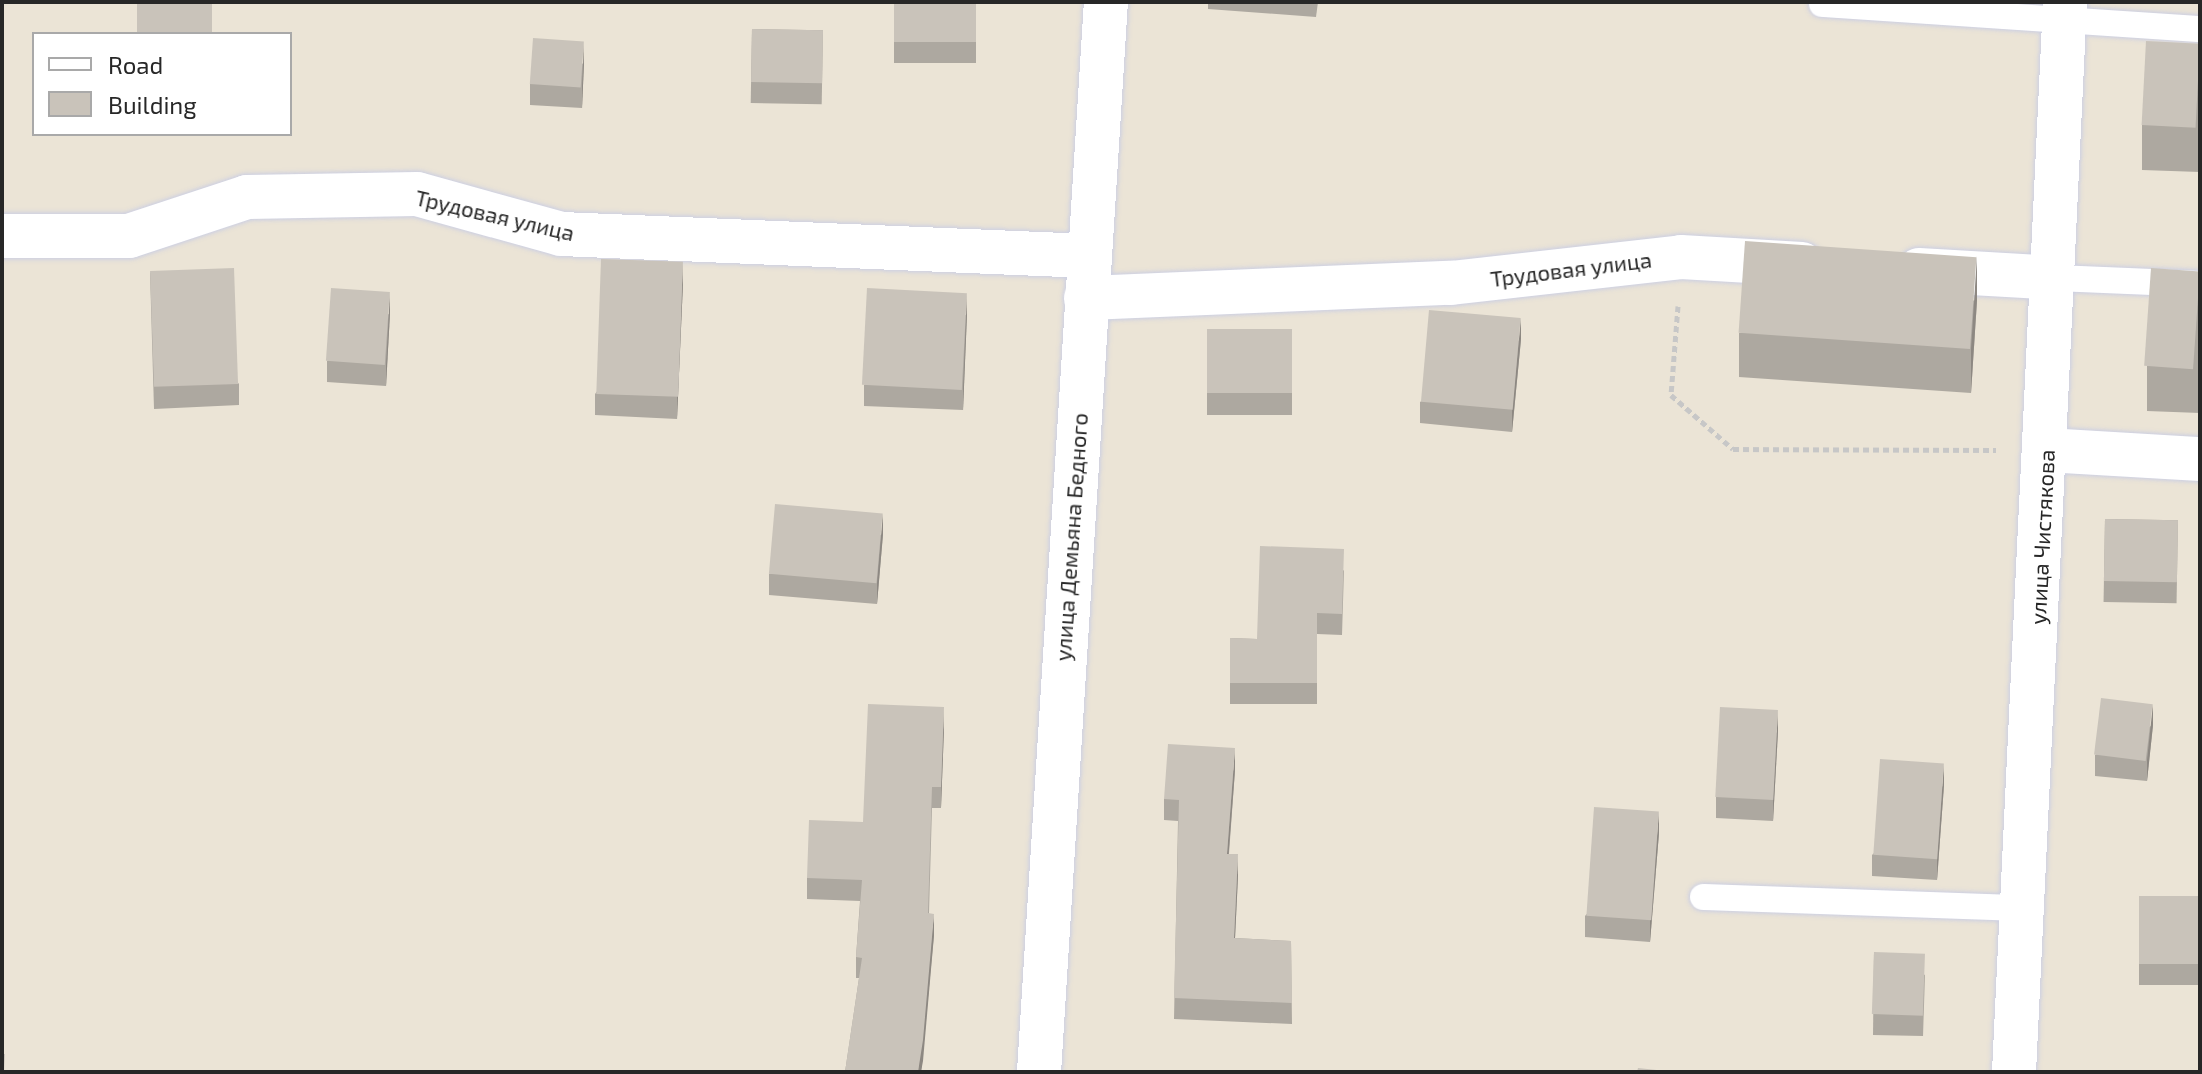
<!DOCTYPE html>
<meta charset="utf-8">
<style>
body{margin:0}
#map{position:relative;width:2202px;height:1074px;overflow:hidden;background:#ebe4d6;font-family:"Exo 2",sans-serif}
div>[style]{position:absolute}
.path>*{height:5px;margin-top:-2.5px;transform-origin:0;background:repeating-linear-gradient(90deg,#c7c7c7 0 6px,transparent 0 10px)}
.roads{filter:drop-shadow(0 0 2px #cccfe2) drop-shadow(0 0 2px #cccfe2)}
.lane>*{height:26px;margin:-13px;padding:0 13px;transform-origin:13px;border-radius:13px;background:#fff}
.street>*{height:44px;margin:-22px;padding:0 22px;transform-origin:22px;border-radius:22px;background:#fff}
.wall>*{inset:0;background:#ada8a0;transform-origin:0 0}
.shaded-wall>*{inset:0;background:#8d8882}
.building>*{inset:0;background:#c9c3ba;transform-origin:0 0}
span{translate:-50% -50%;white-space:nowrap;text-align:center;line-height:1.15;-webkit-text-stroke:6px #fff;paint-order:stroke}
.street-label{font-size:22px;color:#272727}
.frame{position:absolute;inset:0;border:4px solid #272727;pointer-events:none}
.legend{position:absolute;left:32px;top:32px;width:260px;height:104px;box-sizing:border-box;background:#fff;border:2px solid #a9a9a9;margin:0;padding:10px 14px;list-style:none;font-size:24px;color:#272727}
.legend li{display:flex;align-items:center;gap:16px;height:40px}
.legend b{width:40px;border:2px solid #a9a9a9}
</style>
<div id="map">
<div class="path">
<div style="left:1678px;top:306px;width:89px;rotate:94.5deg"></div>
<div style="left:1671px;top:395px;width:82px;rotate:41.1deg"></div>
<div style="left:1733px;top:449px;width:263px;rotate:0.2deg"></div>
</div>
<div class="roads">
<div class="lane">
<div style="left:1822px;top:4px;width:379px;rotate:3.8deg"></div>
<div style="left:2056px;top:278px;width:144px;rotate:2.4deg"></div>
<div style="left:1703px;top:897px;width:320px;rotate:2deg"></div>
</div>
<div class="street">
<div style="left:2px;top:236px;width:127px"></div>
<div style="left:129px;top:236px;width:124px;rotate:-18.3deg"></div>
<div style="left:247px;top:197px;width:170px;rotate:-1deg"></div>
<div style="left:417px;top:194px;width:149px;rotate:15.5deg"></div>
<div style="left:561px;top:234px;width:528px;rotate:2.39deg"></div>
<div style="left:1919px;top:270px;width:137px;rotate:3.3deg"></div>
<div style="left:1086px;top:298px;width:365px;rotate:-2.4deg"></div>
<div style="left:1451px;top:283px;width:231px;rotate:-6.4deg"></div>
<div style="left:1681px;top:257px;width:121px;rotate:3.3deg"></div>
<div style="left:2047px;top:450px;width:153px;rotate:3.4deg"></div>
<div style="left:1039px;top:1072px;width:1072px;rotate:-86.42deg"></div>
<div style="left:2014px;top:1072px;width:1071px;rotate:-87.27deg"></div>
</div>
</div>
<div class="wall">
<div style="left:894px;top:2px;width:82px;height:61px"></div>
<div style="clip-path:polygon(1208px 2px,1318px 2px,1316px 17px,1208px 9px)"></div>
<div style="left:752px;top:29px;width:71px;height:74px;rotate:1deg"></div>
<div style="clip-path:polygon(2200px 44px,2200px 172px,2142px 170px,2142px 125px)"></div>
<div style="clip-path:polygon(584px 63px,582px 108px,530px 105px,530px 84px)"></div>
<div style="clip-path:polygon(2200px 271px,2200px 413px,2147px 411px,2147px 366px)"></div>
<div style="clip-path:polygon(150px 272px,239px 384px,239px 405px,154px 409px)"></div>
<div style="clip-path:polygon(683px 283px,677px 419px,595px 415px,595px 394px)"></div>
<div style="clip-path:polygon(1977px 300px,1971px 393px,1739px 377px,1739px 333px)"></div>
<div style="clip-path:polygon(390px 313px,386px 386px,327px 382px,327px 361px)"></div>
<div style="clip-path:polygon(967px 314px,963px 410px,864px 406px,864px 385px)"></div>
<div style="left:1207px;top:329px;width:85px;height:86px"></div>
<div style="clip-path:polygon(1521px 339px,1512px 432px,1420px 423px,1420px 402px)"></div>
<div style="left:2105px;top:519px;width:73px;height:83px;rotate:1deg"></div>
<div style="clip-path:polygon(883px 534px,877px 604px,769px 595px,769px 574px)"></div>
<div style="clip-path:polygon(1344px 570px,1342px 635px,1317px 634px,1317px 704px,1230px 704px,1230px 638px,1257px 639px)"></div>
<div style="clip-path:polygon(2153px 725px,2147px 781px,2095px 776px,2095px 755px)"></div>
<div style="clip-path:polygon(944px 728px,941px 808px,932px 808px,929px 913px,934px 935px,921px 1072px,845px 1072px,859px 978px,856px 978px,856px 957px,860px 901px,807px 899px,807px 878px,863px 822px)"></div>
<div style="clip-path:polygon(1778px 731px,1773px 821px,1716px 818px,1716px 797px)"></div>
<div style="clip-path:polygon(1235px 770px,1229px 854px,1238px 876px,1235px 938px,1291px 941px,1292px 1024px,1174px 1019px,1178px 821px,1164px 820px,1164px 799px)"></div>
<div style="clip-path:polygon(1944px 785px,1937px 880px,1872px 876px,1872px 855px)"></div>
<div style="clip-path:polygon(1659px 833px,1650px 942px,1585px 937px,1585px 916px)"></div>
<div style="left:2139px;top:896px;width:61px;height:89px"></div>
<div style="clip-path:polygon(1874px 952px,1925px 975px,1923px 1036px,1873px 1035px)"></div>
</div>
<div class="shaded-wall">
<div style="clip-path:polygon(584px 42px,584px 63px,582px 108px,582px 87px)"></div>
<div style="clip-path:polygon(1977px 256px,1977px 300px,1971px 393px,1971px 349px)"></div>
<div style="clip-path:polygon(683px 262px,683px 283px,677px 419px,677px 398px)"></div>
<div style="clip-path:polygon(390px 292px,390px 313px,386px 386px,386px 365px)"></div>
<div style="clip-path:polygon(967px 293px,967px 314px,963px 410px,963px 389px)"></div>
<div style="clip-path:polygon(1521px 318px,1521px 339px,1512px 432px,1512px 411px)"></div>
<div style="clip-path:polygon(883px 513px,883px 534px,877px 604px,877px 583px)"></div>
<div style="clip-path:polygon(2153px 704px,2153px 725px,2147px 781px,2147px 760px)"></div>
<div style="clip-path:polygon(944px 707px,944px 728px,941px 808px,941px 787px)"></div>
<div style="clip-path:polygon(1778px 710px,1778px 731px,1773px 821px,1773px 800px)"></div>
<div style="clip-path:polygon(1235px 748px,1235px 770px,1227px 875px,1227px 854px)"></div>
<div style="clip-path:polygon(1944px 764px,1944px 785px,1937px 880px,1937px 859px)"></div>
<div style="clip-path:polygon(1659px 812px,1659px 833px,1650px 942px,1650px 921px)"></div>
<div style="clip-path:polygon(1238px 854px,1238px 876px,1234px 959px,1234px 938px)"></div>
<div style="clip-path:polygon(934px 914px,934px 935px,923px 1061px,921px 1072px,918px 1072px)"></div>
</div>
<div class="building">
<div style="left:137px;top:2px;width:75px;height:32px"></div>
<div style="left:894px;top:2px;width:82px;height:40px"></div>
<div style="left:752px;top:29px;width:71px;height:53px;rotate:1deg"></div>
<div style="left:533px;top:38px;width:51px;height:46px;rotate:4deg"></div>
<div style="left:2146px;top:41px;width:54px;height:84px;rotate:3deg"></div>
<div style="left:1745px;top:241px;width:232px;height:92px;rotate:4deg"></div>
<div style="left:601px;top:259px;width:82px;height:135px;rotate:2deg"></div>
<div style="left:234px;top:268px;width:116px;height:84px;rotate:88deg"></div>
<div style="left:2151px;top:268px;width:49px;height:98px;rotate:4deg"></div>
<div style="left:331px;top:288px;width:59px;height:73px;rotate:4deg"></div>
<div style="left:867px;top:288px;width:100px;height:97px;rotate:3deg"></div>
<div style="left:1429px;top:310px;width:92px;height:92px;rotate:5deg"></div>
<div style="left:1207px;top:329px;width:85px;height:64px"></div>
<div style="left:775px;top:504px;width:108px;height:70px;rotate:5deg"></div>
<div style="left:2105px;top:519px;width:73px;height:62px;rotate:1deg"></div>
<div style="clip-path:polygon(1260px 546px,1344px 549px,1342px 614px,1317px 613px,1317px 683px,1230px 683px,1230px 638px,1257px 639px)"></div>
<div style="left:2101px;top:698px;width:52px;height:57px;rotate:7deg"></div>
<div style="clip-path:polygon(868px 704px,944px 707px,941px 787px,932px 787px,928px 913px,934px 914px,923px 1040px,918px 1072px,845px 1072px,862px 958px,856px 957px,862px 880px,807px 878px,809px 820px,863px 822px)"></div>
<div style="left:1720px;top:707px;width:58px;height:90px;rotate:3deg"></div>
<div style="clip-path:polygon(1168px 744px,1235px 748px,1227px 854px,1238px 854px,1234px 938px,1291px 941px,1292px 1003px,1174px 998px,1179px 800px,1164px 799px)"></div>
<div style="left:1880px;top:759px;width:64px;height:96px;rotate:4deg"></div>
<div style="left:1594px;top:807px;width:65px;height:109px;rotate:4deg"></div>
<div style="left:2139px;top:896px;width:61px;height:68px"></div>
<div style="left:1874px;top:952px;width:51px;height:62px;rotate:2deg"></div>
<div style="clip-path:polygon(2px 1054px,5px 1054px,4px 1072px,2px 1072px)"></div>
<div style="clip-path:polygon(1638px 1068px,1675px 1072px,1637px 1072px)"></div>
</div>
<div class="street-label">
<span style="left:495px;top:215px;rotate:13deg">Трудовая улица</span>
<span style="left:1571px;top:269px;rotate:-7deg">Трудовая улица</span>
<span style="left:1071px;top:537px;rotate:-86deg">улица Демьяна Бедного</span>
<span style="left:2042px;top:537px;rotate:-87deg">улица Чистякова</span>
</div>
<div class="frame"></div>
<ul class="legend">
<li><b style="height:10px;background:#fff"></b>Road</li>
<li><b style="height:22px;background:#c9c3ba"></b>Building</li>
</ul>
</div>
